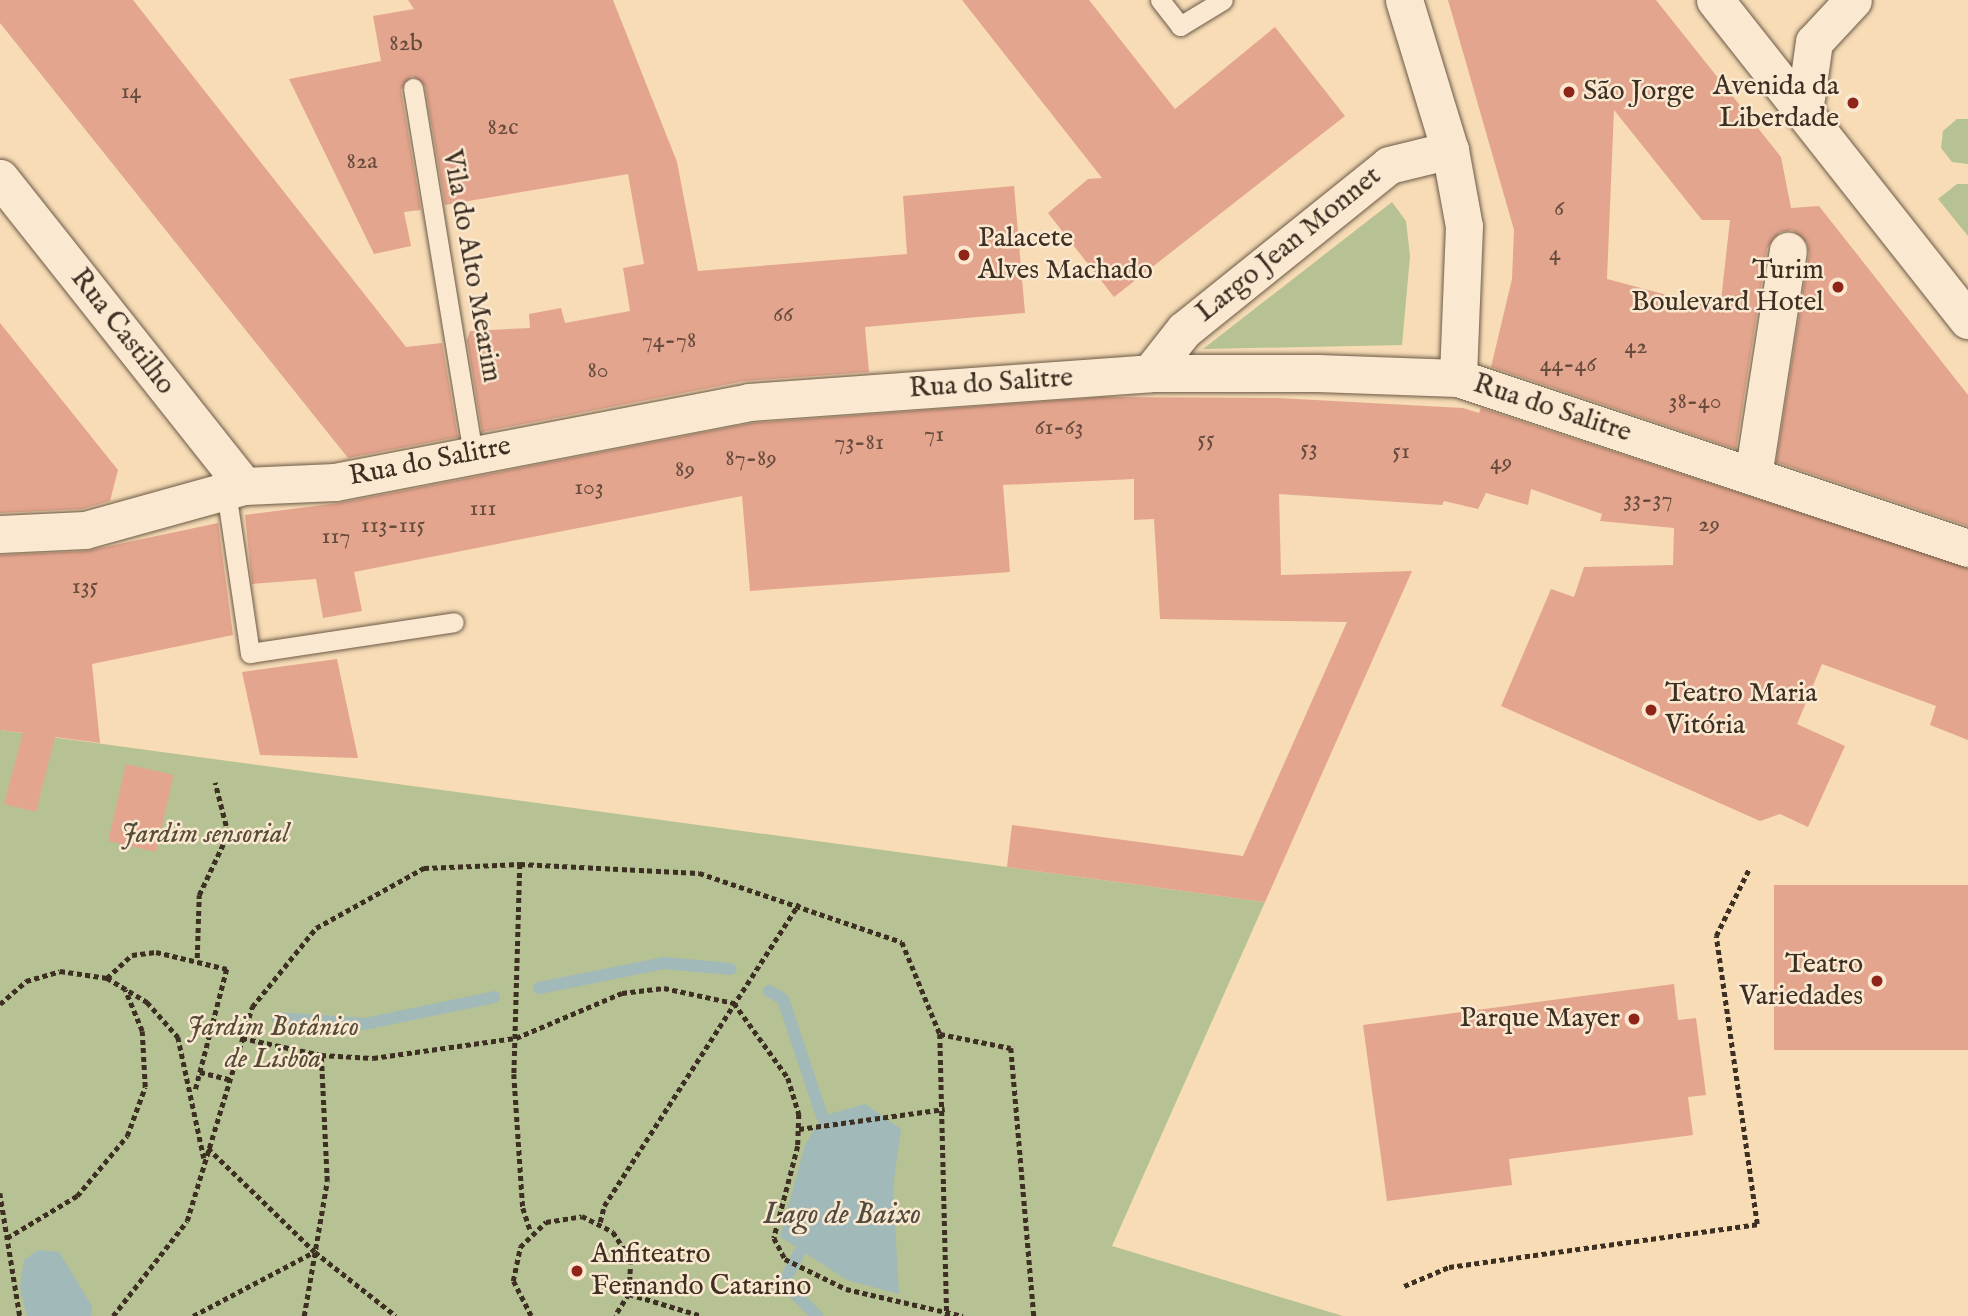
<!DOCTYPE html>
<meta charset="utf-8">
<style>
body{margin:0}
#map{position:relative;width:1968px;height:1316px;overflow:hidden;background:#f7dcb6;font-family:"IM FELL English",serif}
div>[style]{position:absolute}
.green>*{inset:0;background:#b6c293}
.water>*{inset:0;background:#a1b9b8}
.stream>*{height:12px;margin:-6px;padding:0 6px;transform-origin:6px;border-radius:6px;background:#a1b9b8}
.building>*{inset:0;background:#e4a58e;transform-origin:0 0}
.path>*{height:4.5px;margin-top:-2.25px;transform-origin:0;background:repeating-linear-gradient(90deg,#3d2f22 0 5px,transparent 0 8.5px)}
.roads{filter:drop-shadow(0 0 2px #6c5a47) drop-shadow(0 0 2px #6c5a47)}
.lane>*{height:19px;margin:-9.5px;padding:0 9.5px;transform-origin:9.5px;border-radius:9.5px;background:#fae8d0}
.street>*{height:37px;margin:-18.5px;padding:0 18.5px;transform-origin:18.5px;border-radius:18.5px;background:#fae8d0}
.dots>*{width:19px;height:19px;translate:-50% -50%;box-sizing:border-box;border:4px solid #fae8d0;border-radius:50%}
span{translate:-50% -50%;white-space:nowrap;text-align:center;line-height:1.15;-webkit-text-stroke:5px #fae8d0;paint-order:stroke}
.number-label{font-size:24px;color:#674c3d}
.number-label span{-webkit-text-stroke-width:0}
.poi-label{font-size:28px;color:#3d2f22}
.right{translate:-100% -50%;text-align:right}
.left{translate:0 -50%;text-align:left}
.street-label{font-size:28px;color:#3d2f22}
.park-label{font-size:28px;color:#554c39;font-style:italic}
.water-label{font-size:30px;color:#514b40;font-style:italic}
</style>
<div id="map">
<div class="green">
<div style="clip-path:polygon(1957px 119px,1968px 119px,1968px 164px,1952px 162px,1941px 148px,1943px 131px)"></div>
<div style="clip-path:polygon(1957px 184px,1968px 184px,1968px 236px,1938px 199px)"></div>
<div style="clip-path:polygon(1392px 202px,1406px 221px,1410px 256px,1402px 345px,1203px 349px)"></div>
<div style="clip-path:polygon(0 730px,1265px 902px,1112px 1246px,1343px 1316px,0 1316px)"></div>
</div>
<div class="water">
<div style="clip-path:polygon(865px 1104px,901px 1129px,893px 1187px,899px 1294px,847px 1280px,780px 1237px,805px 1145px,822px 1116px)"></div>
<div style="clip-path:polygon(38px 1250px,59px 1252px,92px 1306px,91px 1316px,27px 1316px,20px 1287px,24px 1260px)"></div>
</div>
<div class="stream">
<div style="left:539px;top:988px;width:127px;rotate:-11.3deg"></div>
<div style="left:664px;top:963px;width:67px;rotate:5.1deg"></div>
<div style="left:769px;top:991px;width:16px;rotate:30deg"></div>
<div style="left:783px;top:999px;width:123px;rotate:71.6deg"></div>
<div style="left:277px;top:1018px;width:88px;rotate:3.9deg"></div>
<div style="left:365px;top:1024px;width:132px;rotate:-11.8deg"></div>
<div style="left:799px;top:1253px;width:34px;rotate:117deg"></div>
<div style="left:784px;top:1283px;width:47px;rotate:45deg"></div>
</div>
<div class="building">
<div style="clip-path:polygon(0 0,133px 0,406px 347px,442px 343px,458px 437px,348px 458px,0 23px)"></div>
<div style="clip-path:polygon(408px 0,613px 0,677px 162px,698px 271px,907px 254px,903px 196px,1014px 186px,1025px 313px,865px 327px,869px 372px,745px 381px,482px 432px,467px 340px,470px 331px,530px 328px,529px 314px,561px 308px,565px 323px,630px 311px,623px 268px,644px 264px,628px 174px,445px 205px,425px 86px,412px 76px,401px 90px,421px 210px,404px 212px,411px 246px,374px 254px,289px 79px,381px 61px,373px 16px,414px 9px)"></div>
<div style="clip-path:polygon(962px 0,1089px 0,1175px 109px,1275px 27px,1345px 116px,1114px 297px,1048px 213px,1088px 179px,1102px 178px)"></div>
<div style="clip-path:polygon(evenodd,1448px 0,1656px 0,1781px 157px,1791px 208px,1819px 206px,1968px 395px,1968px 526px,1776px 462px,1809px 254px,1807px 243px,1792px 230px,1780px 232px,1767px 248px,1736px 449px,1491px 367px,1512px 279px,1514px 230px,1448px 0,1614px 110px,1702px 220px,1730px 220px,1720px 309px,1607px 279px,1614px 110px)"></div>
<div style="clip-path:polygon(0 323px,118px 470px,110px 501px,82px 509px,0 513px)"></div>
<div style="clip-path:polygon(1103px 397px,1278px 398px,1463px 408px,1479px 413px,1481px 408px,1968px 568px,1968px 740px,1930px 725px,1936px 706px,1822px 664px,1797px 724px,1845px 746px,1808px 827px,1780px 814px,1760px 821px,1501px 706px,1551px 589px,1574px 597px,1584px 567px,1673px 565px,1674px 528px,1600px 521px,1602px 514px,1531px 489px,1528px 505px,1486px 493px,1478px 509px,1444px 501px,1442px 505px,1279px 494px,1281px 575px,1412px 571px,1265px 902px,1007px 867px,1012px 825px,1243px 856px,1347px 622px,1160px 619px,1154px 519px,1134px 520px,1134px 479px,1003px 485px,1010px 572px,750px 591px,742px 496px,354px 572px,362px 611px,323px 618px,316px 579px,252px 584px,245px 515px,339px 503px,752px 423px)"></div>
<div style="clip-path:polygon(218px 523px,233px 635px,92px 664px,100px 743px,55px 737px,36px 812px,4px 804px,23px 733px,0 730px,0 555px,86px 551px)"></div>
<div style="clip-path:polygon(337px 659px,358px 758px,260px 755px,242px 672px)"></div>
<div style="left:126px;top:764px;width:49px;height:79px;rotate:13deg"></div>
<div style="left:1968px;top:885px;width:165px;height:194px;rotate:90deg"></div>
<div style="clip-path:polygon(1674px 984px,1678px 1020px,1696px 1018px,1706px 1095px,1688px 1097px,1693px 1135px,1509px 1159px,1512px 1185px,1387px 1201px,1363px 1025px)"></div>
</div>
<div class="path">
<div style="left:520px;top:864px;width:210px;rotate:91.6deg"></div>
<div style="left:514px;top:1074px;width:134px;rotate:86.2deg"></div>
<div style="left:523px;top:1208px;width:25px;rotate:72deg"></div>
<div style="left:197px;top:958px;width:63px;rotate:-88.2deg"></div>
<div style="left:199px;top:895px;width:68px;rotate:-64.6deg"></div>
<div style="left:228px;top:834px;width:53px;rotate:-104.3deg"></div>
<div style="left:107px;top:978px;width:34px;rotate:-43deg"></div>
<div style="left:132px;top:955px;width:24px;rotate:-7deg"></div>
<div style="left:156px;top:952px;width:73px;rotate:13.5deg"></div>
<div style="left:227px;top:969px;width:127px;rotate:104.6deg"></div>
<div style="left:0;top:1004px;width:35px;rotate:-41deg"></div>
<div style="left:26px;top:981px;width:35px;rotate:-16deg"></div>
<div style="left:60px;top:971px;width:48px;rotate:8.5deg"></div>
<div style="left:107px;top:978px;width:47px;rotate:31deg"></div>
<div style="left:147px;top:1002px;width:47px;rotate:48.5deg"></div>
<div style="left:178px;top:1037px;width:124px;rotate:77.9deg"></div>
<div style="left:940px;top:1034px;width:72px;rotate:11.2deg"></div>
<div style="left:1011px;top:1048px;width:269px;rotate:85.1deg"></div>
<div style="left:242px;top:1038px;width:81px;rotate:12.1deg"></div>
<div style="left:321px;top:1055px;width:52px;rotate:3.3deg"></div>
<div style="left:373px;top:1058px;width:144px;rotate:-8deg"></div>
<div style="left:516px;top:1038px;width:115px;rotate:-23deg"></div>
<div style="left:622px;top:993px;width:42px;rotate:-6.8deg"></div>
<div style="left:664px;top:988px;width:72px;rotate:12.1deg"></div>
<div style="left:734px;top:1003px;width:92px;rotate:54.2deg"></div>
<div style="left:788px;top:1078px;width:38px;rotate:73deg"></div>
<div style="left:799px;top:1114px;width:32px;rotate:92deg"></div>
<div style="left:798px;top:1146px;width:95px;rotate:104.6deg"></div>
<div style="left:774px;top:1238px;width:24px;rotate:62deg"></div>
<div style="left:785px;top:1259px;width:68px;rotate:26.2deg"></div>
<div style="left:846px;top:1289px;width:120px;rotate:13deg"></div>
<div style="left:200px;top:1072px;width:30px;rotate:14deg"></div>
<div style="left:799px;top:1129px;width:147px;rotate:-7.8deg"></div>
<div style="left:208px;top:1148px;width:149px;rotate:44.2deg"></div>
<div style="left:315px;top:1252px;width:103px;rotate:38.3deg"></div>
<div style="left:0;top:1193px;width:125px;rotate:80.8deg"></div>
<div style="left:600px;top:1222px;width:16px;rotate:-76deg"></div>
<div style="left:604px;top:1206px;width:360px;rotate:-57.2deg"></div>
<div style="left:7px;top:1238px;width:82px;rotate:-31deg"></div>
<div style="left:77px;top:1196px;width:78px;rotate:-50.2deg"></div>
<div style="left:127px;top:1136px;width:52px;rotate:-69.8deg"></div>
<div style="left:145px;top:1087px;width:56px;rotate:-93.1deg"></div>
<div style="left:142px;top:1031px;width:44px;rotate:-112.5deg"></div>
<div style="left:1404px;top:1286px;width:49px;rotate:-22.9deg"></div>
<div style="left:1449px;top:1267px;width:311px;rotate:-7.9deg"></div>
<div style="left:1757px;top:1224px;width:291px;rotate:-98.1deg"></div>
<div style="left:1716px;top:936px;width:75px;rotate:-63.8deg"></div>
<div style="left:629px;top:1294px;width:76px;rotate:16.8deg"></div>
<div style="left:113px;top:1316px;width:120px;rotate:-52.1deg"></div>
<div style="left:187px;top:1221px;width:224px;rotate:-73.1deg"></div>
<div style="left:252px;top:1007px;width:102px;rotate:-51deg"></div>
<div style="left:316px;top:928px;width:124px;rotate:-29.1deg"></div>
<div style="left:424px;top:868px;width:96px;rotate:-2.4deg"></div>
<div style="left:520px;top:864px;width:179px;rotate:2.9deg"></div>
<div style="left:699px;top:873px;width:214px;rotate:18.8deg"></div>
<div style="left:902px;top:942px;width:100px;rotate:67.6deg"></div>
<div style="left:940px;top:1034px;width:282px;rotate:88.6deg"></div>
<div style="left:193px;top:1316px;width:137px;rotate:-27.9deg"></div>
<div style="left:304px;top:1316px;width:137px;rotate:-80.3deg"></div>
<div style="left:327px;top:1181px;width:126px;rotate:-92.7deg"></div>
<div style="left:531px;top:1316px;width:39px;rotate:-117deg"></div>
<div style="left:513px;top:1281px;width:35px;rotate:-78deg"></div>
<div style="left:520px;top:1247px;width:36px;rotate:-44deg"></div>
<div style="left:546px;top:1222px;width:36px;rotate:-9deg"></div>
<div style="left:582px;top:1216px;width:35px;rotate:27deg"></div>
<div style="left:613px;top:1232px;width:33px;rotate:57deg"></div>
<div style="left:631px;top:1260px;width:34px;rotate:93deg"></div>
<div style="left:629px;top:1294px;width:26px;rotate:122deg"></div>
</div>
<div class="roads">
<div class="lane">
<div style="left:1160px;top:0;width:33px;rotate:52deg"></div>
<div style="left:1180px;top:26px;width:50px;rotate:-31.2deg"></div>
<div style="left:413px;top:88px;width:370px;rotate:80.7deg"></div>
<div style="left:226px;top:491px;width:164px;rotate:81.6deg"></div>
<div style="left:250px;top:653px;width:206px;rotate:-8.6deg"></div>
</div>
<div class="street">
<div style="left:1404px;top:0;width:157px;rotate:73deg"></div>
<div style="left:1450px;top:150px;width:77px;rotate:79.6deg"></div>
<div style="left:1464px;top:226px;width:152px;rotate:92.3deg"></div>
<div style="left:1715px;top:0;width:408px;rotate:51.7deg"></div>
<div style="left:1804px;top:112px;width:71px;rotate:-81.9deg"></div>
<div style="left:1814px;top:42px;width:57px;rotate:-47.1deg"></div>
<div style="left:0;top:178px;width:393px;rotate:51.6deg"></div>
<div style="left:1150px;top:373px;width:55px;rotate:-51.7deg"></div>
<div style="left:1184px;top:330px;width:263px;rotate:-38.8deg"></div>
<div style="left:1389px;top:165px;width:63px;rotate:-13.8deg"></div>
<div style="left:1753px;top:476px;width:228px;rotate:-81.2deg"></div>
<div style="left:0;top:534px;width:85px;rotate:-2.7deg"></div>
<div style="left:85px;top:530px;width:165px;rotate:-15.5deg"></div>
<div style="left:244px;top:486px;width:91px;rotate:-2.5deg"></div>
<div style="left:335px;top:482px;width:422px;rotate:-10.9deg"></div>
<div style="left:749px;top:402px;width:402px;rotate:-4.1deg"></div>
<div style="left:1150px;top:373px;width:167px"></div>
<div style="left:1317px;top:373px;width:141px;rotate:2deg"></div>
<div style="left:1458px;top:378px;width:538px;rotate:18.43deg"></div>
</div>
</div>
<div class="dots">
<div style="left:1569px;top:92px;background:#8f2418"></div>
<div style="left:1853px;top:103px;background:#8f2418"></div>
<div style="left:964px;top:255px;background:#8f2418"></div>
<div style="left:1838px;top:287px;background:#8f2418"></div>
<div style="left:1651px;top:710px;background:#8f2418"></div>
<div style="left:1877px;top:981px;background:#8f2418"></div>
<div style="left:1634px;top:1019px;background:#8f2418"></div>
<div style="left:577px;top:1271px;background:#8f2418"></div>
</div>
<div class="number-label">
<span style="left:406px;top:44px">82b</span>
<span style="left:131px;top:92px">14</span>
<span style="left:503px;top:128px">82c</span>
<span style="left:362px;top:162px">82a</span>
<span style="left:1559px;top:209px">6</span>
<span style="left:1555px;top:254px">4</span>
<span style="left:783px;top:315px">66</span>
<span style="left:669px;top:341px">74-78</span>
<span style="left:1636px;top:347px">42</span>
<span style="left:1568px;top:365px">44-46</span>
<span style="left:598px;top:371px">80</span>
<span style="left:1695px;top:402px">38-40</span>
<span style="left:1059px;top:428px">61-63</span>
<span style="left:934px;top:435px">71</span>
<span style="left:1206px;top:440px">55</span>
<span style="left:859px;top:443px">73-81</span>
<span style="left:1309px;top:449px">53</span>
<span style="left:1401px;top:452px">51</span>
<span style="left:751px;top:459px">87-89</span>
<span style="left:1501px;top:463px">49</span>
<span style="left:685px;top:470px">89</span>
<span style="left:589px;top:488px">103</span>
<span style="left:1648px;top:500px">33-37</span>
<span style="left:483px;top:509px">111</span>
<span style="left:1709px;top:525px">29</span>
<span style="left:393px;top:526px">113-115</span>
<span style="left:336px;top:537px">117</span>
<span style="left:85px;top:587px">135</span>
</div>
<div class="poi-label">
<span class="right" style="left:1839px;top:103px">Avenida da<br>Liberdade</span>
<span class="left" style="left:1583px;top:92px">São Jorge</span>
<span class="left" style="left:978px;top:255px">Palacete<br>Alves Machado</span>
<span class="right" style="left:1824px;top:287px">Turim<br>Boulevard Hotel</span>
<span class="left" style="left:1665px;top:710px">Teatro Maria<br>Vitória</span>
<span class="right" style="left:1863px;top:981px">Teatro<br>Variedades</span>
<span class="right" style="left:1620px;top:1019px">Parque Mayer</span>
<span class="left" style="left:591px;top:1271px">Anfiteatro<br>Fernando Catarino</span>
</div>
<div class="street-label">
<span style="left:1289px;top:245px;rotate:-39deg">Largo Jean Monnet</span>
<span style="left:471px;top:266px;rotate:80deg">Vila do Alto Mearim</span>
<span style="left:122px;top:332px;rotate:52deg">Rua Castilho</span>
<span style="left:991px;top:384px;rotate:-4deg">Rua do Salitre</span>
<span style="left:1552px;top:409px;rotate:18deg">Rua do Salitre</span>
<span style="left:430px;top:462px;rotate:-11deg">Rua do Salitre</span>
</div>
<div class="park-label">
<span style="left:205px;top:835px">Jardim sensorial</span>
<span style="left:273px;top:1044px">Jardim Botânico<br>de Lisboa</span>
</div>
<div class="water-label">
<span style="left:842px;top:1215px">Lago de Baixo</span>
</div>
</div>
